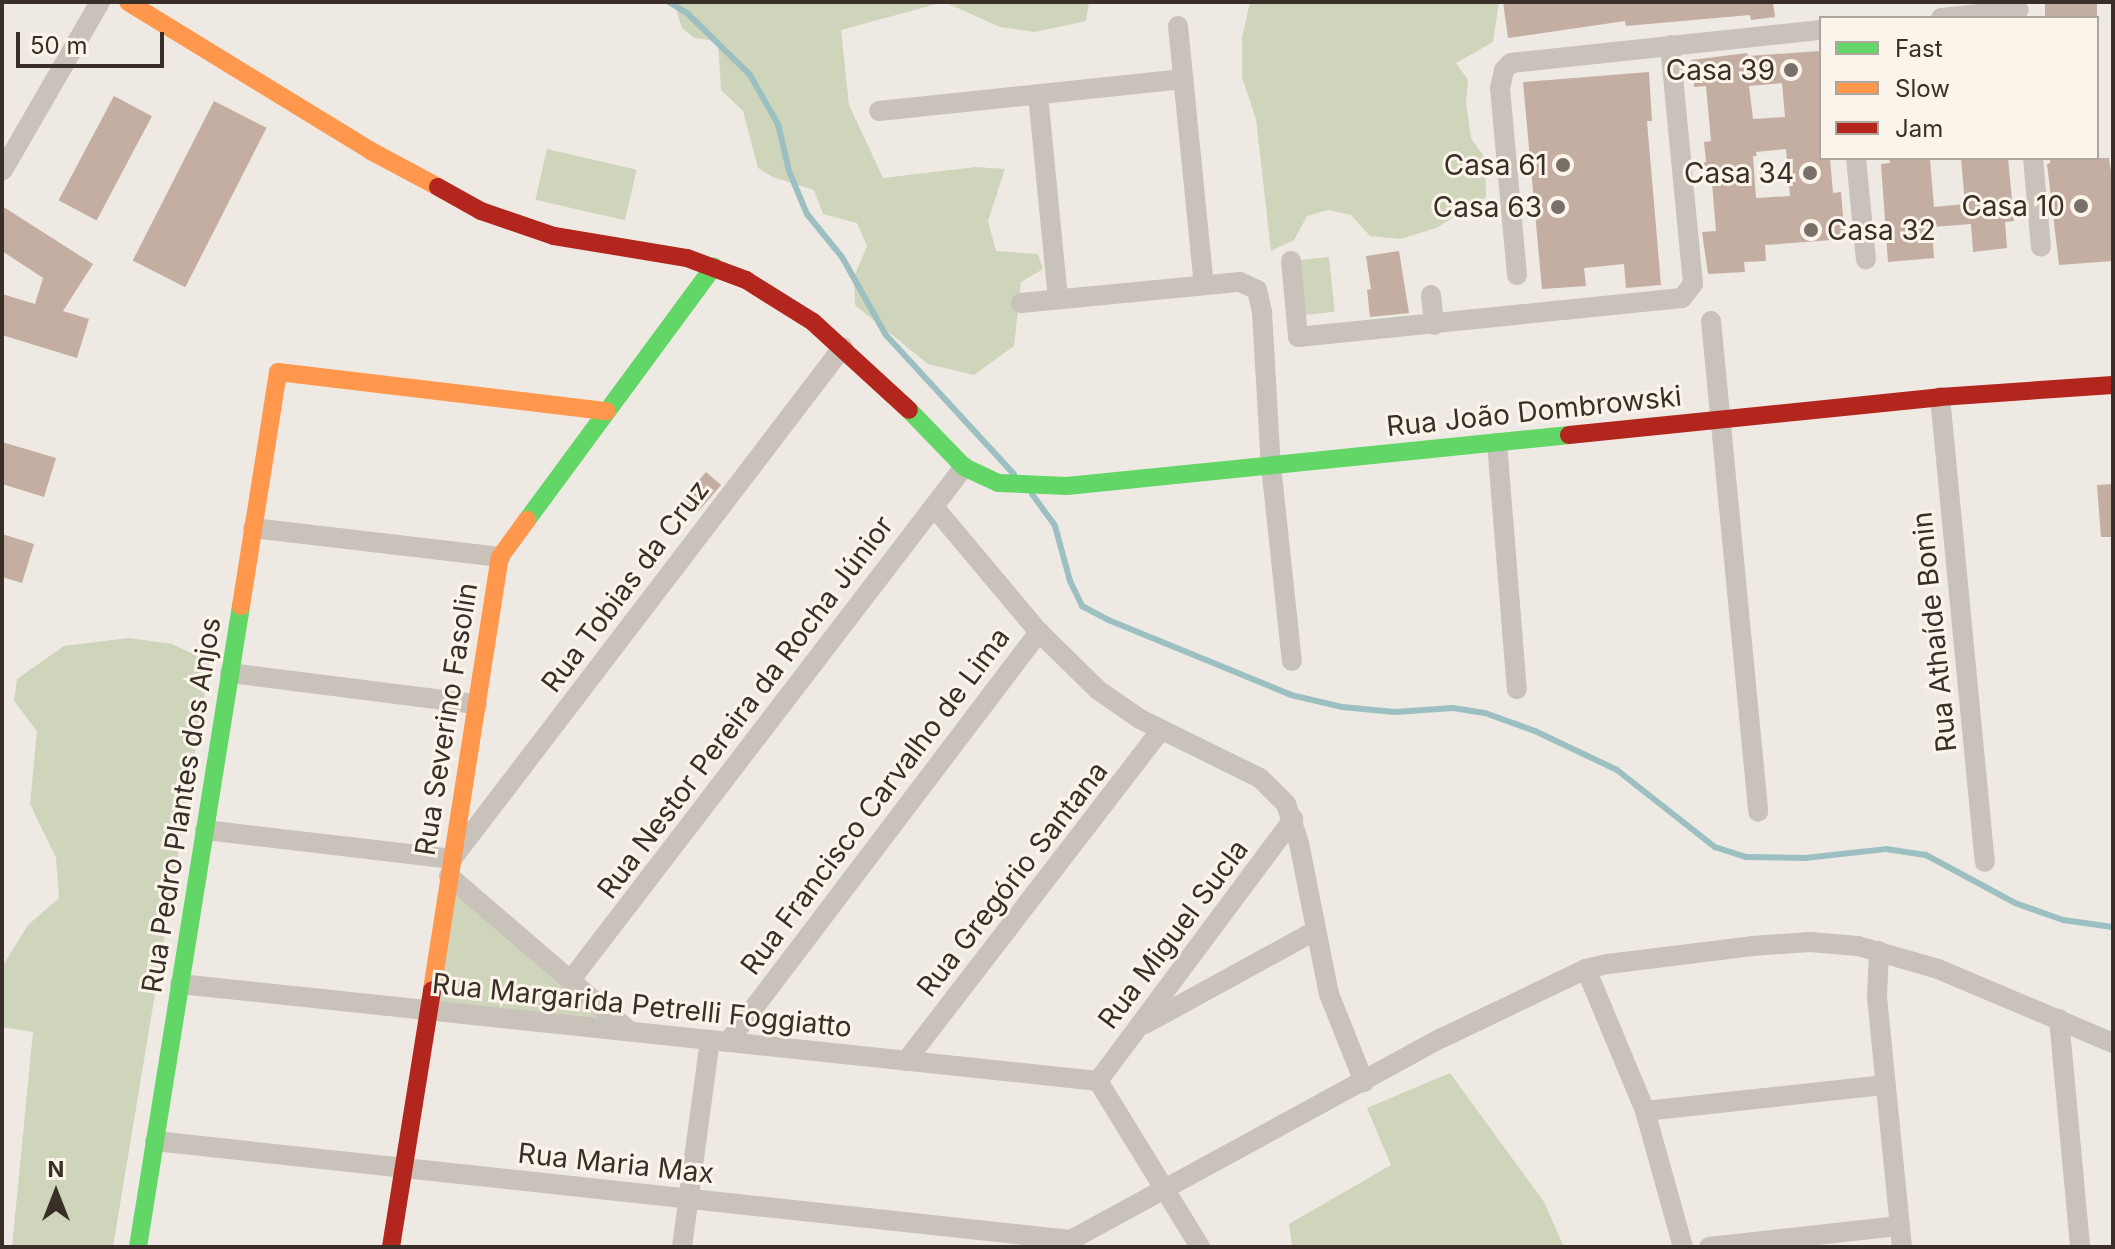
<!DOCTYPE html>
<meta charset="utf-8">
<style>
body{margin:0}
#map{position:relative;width:2115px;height:1249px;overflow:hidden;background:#eee9e2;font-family:Inter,sans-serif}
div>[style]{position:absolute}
.green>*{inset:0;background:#cfd5bb;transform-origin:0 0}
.stream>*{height:6px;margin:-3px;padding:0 3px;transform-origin:3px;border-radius:3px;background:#9cc0c2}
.building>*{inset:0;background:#c4aea2;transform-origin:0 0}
.street>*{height:20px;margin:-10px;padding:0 10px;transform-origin:10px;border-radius:10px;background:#c8c2bb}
.fast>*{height:18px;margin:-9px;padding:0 9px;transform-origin:9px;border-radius:9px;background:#63d668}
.slow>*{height:18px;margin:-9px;padding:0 9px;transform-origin:9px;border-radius:9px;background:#ff974d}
.jam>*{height:18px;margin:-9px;padding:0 9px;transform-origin:9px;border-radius:9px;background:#b3261e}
.dots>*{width:22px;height:22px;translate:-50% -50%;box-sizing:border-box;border:4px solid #fbf4ea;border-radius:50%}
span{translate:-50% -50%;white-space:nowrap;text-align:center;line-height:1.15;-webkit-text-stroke:6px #fbf4ea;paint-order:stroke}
.poi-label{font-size:28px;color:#3a2f28}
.right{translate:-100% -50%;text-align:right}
.left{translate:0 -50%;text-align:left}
.street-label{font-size:28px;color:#3a2f28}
.frame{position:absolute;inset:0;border:4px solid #3a2f28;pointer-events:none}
.legend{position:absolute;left:1819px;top:16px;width:280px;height:144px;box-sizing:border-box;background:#fbf4ea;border:2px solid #aea59c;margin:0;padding:10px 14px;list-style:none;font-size:24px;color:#3a2f28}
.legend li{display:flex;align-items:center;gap:16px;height:40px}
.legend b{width:40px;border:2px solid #aea59c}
.north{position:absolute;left:16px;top:1153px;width:80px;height:80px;-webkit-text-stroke:6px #fbf4ea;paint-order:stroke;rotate:0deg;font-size:22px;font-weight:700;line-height:32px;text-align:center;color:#3a2f28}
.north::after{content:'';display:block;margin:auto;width:28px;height:36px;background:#3a2f28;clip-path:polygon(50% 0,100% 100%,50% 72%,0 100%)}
.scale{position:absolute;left:16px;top:32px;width:148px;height:36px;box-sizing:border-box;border:4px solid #3a2f28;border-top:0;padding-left:10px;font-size:24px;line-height:28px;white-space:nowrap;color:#3a2f28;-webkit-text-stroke:6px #fbf4ea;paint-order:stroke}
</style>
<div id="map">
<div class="green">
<div style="clip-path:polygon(674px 2px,1089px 2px,1086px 21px,1035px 32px,1000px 27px,944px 2px,841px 30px,849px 105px,883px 178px,976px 167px,1005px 169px,988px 221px,996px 251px,1038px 254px,1043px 269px,1021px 282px,1014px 346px,974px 375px,928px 364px,855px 305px,854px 277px,867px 246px,857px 223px,823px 214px,814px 190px,773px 177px,758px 168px,743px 111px,721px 90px,718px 41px,694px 38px,682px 28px)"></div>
<div style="clip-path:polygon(1250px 2px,1499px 2px,1493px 42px,1456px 63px,1468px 80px,1466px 102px,1471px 138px,1485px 158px,1486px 197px,1436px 228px,1400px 239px,1370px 236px,1351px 215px,1328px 210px,1307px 216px,1294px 240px,1271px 251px,1256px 119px,1242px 77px,1242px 38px)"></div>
<div style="left:547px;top:149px;width:92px;height:52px;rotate:13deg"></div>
<div style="left:1329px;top:257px;width:55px;height:29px;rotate:84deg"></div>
<div style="clip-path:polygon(129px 638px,172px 644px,210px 662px,113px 1247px,12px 1247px,33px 1032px,2px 1027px,2px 967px,28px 925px,59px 898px,56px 858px,30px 804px,37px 731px,14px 701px,17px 679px,64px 646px)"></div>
<div style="clip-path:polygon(453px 890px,611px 1026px,435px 1004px)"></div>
<div style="clip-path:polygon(1450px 1073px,1544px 1202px,1564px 1247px,1292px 1247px,1289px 1224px,1391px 1165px,1367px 1108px)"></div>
</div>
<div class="stream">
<div style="left:669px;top:2px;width:22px;rotate:32deg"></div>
<div style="left:688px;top:14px;width:87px;rotate:44.5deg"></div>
<div style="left:750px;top:75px;width:56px;rotate:60.3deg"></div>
<div style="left:778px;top:124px;width:48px;rotate:76.8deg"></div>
<div style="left:789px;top:171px;width:47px;rotate:67.3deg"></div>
<div style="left:807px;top:214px;width:55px;rotate:50.9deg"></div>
<div style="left:842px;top:257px;width:90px;rotate:60.6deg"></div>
<div style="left:886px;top:335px;width:189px;rotate:47.4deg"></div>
<div style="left:1032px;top:494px;width:39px;rotate:54deg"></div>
<div style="left:1055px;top:526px;width:57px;rotate:74.7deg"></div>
<div style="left:1070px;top:581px;width:28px;rotate:64deg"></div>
<div style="left:1082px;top:606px;width:27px;rotate:28deg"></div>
<div style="left:1106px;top:619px;width:200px;rotate:22.3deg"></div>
<div style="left:1291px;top:695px;width:52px;rotate:13.2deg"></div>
<div style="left:1342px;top:707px;width:53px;rotate:5.4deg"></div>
<div style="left:1395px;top:712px;width:58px;rotate:-3.9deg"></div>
<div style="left:1453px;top:708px;width:32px;rotate:9deg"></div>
<div style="left:1485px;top:713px;width:53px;rotate:19.8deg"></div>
<div style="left:1535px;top:731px;width:91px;rotate:25.4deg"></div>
<div style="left:1617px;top:770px;width:125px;rotate:38.2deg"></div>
<div style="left:1715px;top:847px;width:33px;rotate:18deg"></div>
<div style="left:1746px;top:857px;width:59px;rotate:1deg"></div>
<div style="left:1805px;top:858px;width:81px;rotate:-6.3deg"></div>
<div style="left:1886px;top:849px;width:40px;rotate:8.5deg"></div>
<div style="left:1926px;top:855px;width:101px;rotate:28.3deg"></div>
<div style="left:2015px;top:903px;width:51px;rotate:19.5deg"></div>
<div style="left:2063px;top:920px;width:50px;rotate:8deg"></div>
</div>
<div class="building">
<div style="clip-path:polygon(1503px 2px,1773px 2px,1775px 17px,1751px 20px,1750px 15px,1626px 26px,1625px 21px,1508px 38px)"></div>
<div style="left:2045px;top:2px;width:52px;height:16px"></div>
<div style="clip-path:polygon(evenodd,1820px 51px,1821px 158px,1830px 158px,1833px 193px,1841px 192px,1845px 239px,1765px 245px,1766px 261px,1744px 262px,1745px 272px,1708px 274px,1702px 232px,1716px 231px,1712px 183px,1705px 184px,1703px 163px,1706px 162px,1704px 142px,1711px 141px,1706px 86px,1694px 87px,1691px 60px,1747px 53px,1748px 56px,1820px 51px,1782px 83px,1785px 117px,1753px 119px,1749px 86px,1782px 83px,1820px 51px,1786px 149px,1790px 196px,1756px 198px,1753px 156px,1757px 156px,1756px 152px,1786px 149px)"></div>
<div style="clip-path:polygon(1649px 72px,1652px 121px,1647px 121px,1661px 285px,1626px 288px,1624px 264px,1584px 268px,1586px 286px,1542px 289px,1523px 82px)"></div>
<div style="left:114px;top:96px;width:43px;height:118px;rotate:28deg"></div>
<div style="left:214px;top:101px;width:59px;height:179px;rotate:27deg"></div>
<div style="clip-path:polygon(1889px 158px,1930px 160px,1934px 207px,1965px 204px,1961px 158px,2008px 158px,2014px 221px,2005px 222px,2007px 248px,1973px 252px,1971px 224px,1932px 227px,1934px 258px,1888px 262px,1881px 164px,1890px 163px)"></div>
<div style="clip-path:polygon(2050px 158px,2109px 158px,2113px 184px,2113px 261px,2059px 265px,2047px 164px,2050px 163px)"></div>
<div style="clip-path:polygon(2px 206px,93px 264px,63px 311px,89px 319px,77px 358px,2px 335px,2px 294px,35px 304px,43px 278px,2px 251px)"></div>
<div style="clip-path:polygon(1399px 251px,1409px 313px,1370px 317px,1367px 290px,1371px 289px,1366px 256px)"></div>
<div style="clip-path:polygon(2px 442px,56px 458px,44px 497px,2px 484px)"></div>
<div style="left:706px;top:472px;width:20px;height:35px;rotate:41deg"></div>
<div style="clip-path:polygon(2113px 484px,2113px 537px,2101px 537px,2097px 485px)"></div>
<div style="clip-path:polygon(2px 534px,34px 544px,22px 583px,2px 577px)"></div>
</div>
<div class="street">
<div style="left:1941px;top:18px;width:78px;rotate:-5.9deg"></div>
<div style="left:1178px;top:26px;width:260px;rotate:84.3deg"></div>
<div style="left:1038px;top:95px;width:205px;rotate:84.4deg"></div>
<div style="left:879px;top:111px;width:306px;rotate:-6deg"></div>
<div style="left:1856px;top:158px;width:102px;rotate:84.4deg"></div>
<div style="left:2033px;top:158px;width:89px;rotate:84.9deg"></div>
<div style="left:3px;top:170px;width:194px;rotate:-60deg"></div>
<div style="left:1291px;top:261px;width:76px;rotate:84.7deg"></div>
<div style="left:1298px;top:337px;width:386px;rotate:-5.8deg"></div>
<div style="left:1682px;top:298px;width:18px;rotate:-52deg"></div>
<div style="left:1693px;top:284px;width:240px;rotate:-95.5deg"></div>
<div style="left:1517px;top:275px;width:188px;rotate:-95.2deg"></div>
<div style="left:1500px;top:88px;width:18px;rotate:-77deg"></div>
<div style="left:1504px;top:70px;width:10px;rotate:-45deg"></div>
<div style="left:1511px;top:63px;width:312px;rotate:-6.1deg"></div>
<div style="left:1431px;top:295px;width:30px;rotate:84deg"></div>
<div style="left:1021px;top:303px;width:220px;rotate:-5.5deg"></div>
<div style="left:1240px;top:282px;width:19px;rotate:25deg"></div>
<div style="left:1257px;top:290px;width:23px;rotate:77deg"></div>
<div style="left:1262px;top:312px;width:154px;rotate:86.7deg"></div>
<div style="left:1271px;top:466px;width:196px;rotate:83.9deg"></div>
<div style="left:1711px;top:321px;width:493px;rotate:84.5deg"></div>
<div style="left:1940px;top:397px;width:467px;rotate:84.5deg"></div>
<div style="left:1497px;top:443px;width:247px;rotate:85.4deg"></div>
<div style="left:934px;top:507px;width:163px;rotate:50deg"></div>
<div style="left:1039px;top:632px;width:83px;rotate:44.5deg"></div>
<div style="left:1098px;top:690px;width:51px;rotate:34.6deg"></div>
<div style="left:1140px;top:719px;width:134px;rotate:26.2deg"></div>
<div style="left:1260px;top:778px;width:37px;rotate:45deg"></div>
<div style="left:1286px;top:804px;width:41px;rotate:71.6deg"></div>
<div style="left:1299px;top:843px;width:154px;rotate:78.8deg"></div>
<div style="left:1329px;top:994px;width:95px;rotate:68.3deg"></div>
<div style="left:253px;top:528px;width:249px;rotate:6.7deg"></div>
<div style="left:230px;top:673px;width:249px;rotate:7.2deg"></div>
<div style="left:205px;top:830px;width:249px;rotate:6.7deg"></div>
<div style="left:452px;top:859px;width:644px;rotate:-52.63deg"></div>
<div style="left:449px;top:876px;width:238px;rotate:40.7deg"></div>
<div style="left:1879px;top:951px;width:46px;rotate:92.5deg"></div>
<div style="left:1877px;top:997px;width:251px;rotate:84.3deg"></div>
<div style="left:1586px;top:969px;width:154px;rotate:67.4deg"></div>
<div style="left:1645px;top:1111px;width:141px;rotate:74.4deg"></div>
<div style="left:570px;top:981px;width:648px;rotate:-52.53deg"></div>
<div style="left:180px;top:984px;width:923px;rotate:6.03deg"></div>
<div style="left:2059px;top:1019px;width:229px;rotate:84.7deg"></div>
<div style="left:1145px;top:1024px;width:194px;rotate:-28.7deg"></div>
<div style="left:728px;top:1042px;width:515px;rotate:-52.82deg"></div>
<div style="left:906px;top:1061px;width:418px;rotate:-52.4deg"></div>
<div style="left:1098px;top:1081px;width:327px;rotate:-53.3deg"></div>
<div style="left:1098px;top:1081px;width:195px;rotate:58.4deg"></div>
<div style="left:1645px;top:1111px;width:242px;rotate:-6.2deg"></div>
<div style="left:155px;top:1141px;width:921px;rotate:6.17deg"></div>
<div style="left:682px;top:1247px;width:209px;rotate:-82.3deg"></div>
<div style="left:1058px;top:1247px;width:437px;rotate:-28.6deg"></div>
<div style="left:1442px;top:1038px;width:160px;rotate:-25.6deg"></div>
<div style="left:1586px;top:969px;width:23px;rotate:-13deg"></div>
<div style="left:1608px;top:964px;width:145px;rotate:-7.1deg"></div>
<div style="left:1752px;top:946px;width:58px;rotate:-3.9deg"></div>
<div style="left:1810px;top:942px;width:48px;rotate:4.8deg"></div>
<div style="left:1858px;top:946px;width:83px;rotate:16deg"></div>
<div style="left:1938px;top:969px;width:190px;rotate:22.9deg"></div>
<div style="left:1709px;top:1247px;width:192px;rotate:-6.3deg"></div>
</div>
<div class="fast">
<div style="left:909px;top:410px;width:79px;rotate:46deg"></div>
<div style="left:964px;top:467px;width:38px;rotate:25deg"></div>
<div style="left:999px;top:483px;width:68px;rotate:2.5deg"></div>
<div style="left:1067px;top:486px;width:505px;rotate:-5.8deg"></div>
<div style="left:527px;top:520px;width:315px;rotate:-53.6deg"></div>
<div style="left:138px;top:1247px;width:649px;rotate:-80.87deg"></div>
</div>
<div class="slow">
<div style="left:128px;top:2px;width:285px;rotate:31.5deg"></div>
<div style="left:371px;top:151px;width:76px;rotate:28.2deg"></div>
<div style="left:241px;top:606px;width:237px;rotate:-81deg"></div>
<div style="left:278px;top:372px;width:331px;rotate:6.8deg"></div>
<div style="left:432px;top:990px;width:438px;rotate:-81.1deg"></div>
<div style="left:500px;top:557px;width:46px;rotate:-53.9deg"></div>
</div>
<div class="jam">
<div style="left:438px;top:187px;width:49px;rotate:29.2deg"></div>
<div style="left:481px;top:211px;width:77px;rotate:18.9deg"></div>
<div style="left:554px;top:236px;width:135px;rotate:9.4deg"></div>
<div style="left:687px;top:258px;width:63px;rotate:20.4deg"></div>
<div style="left:746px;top:280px;width:79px;rotate:32.1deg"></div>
<div style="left:813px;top:322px;width:130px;rotate:42.5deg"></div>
<div style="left:1569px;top:435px;width:373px;rotate:-5.8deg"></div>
<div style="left:1940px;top:397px;width:173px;rotate:-4deg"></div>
<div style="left:391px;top:1247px;width:260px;rotate:-80.9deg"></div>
</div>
<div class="dots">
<div style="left:1791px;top:70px;background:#797069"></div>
<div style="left:1563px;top:165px;background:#797069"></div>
<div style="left:1810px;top:173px;background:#797069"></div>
<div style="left:2081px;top:206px;background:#797069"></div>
<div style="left:1558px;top:207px;background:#797069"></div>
<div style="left:1811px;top:230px;background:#797069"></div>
</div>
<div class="poi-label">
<span class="right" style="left:1775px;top:70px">Casa 39</span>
<span class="right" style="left:1547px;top:165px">Casa 61</span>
<span class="right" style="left:1794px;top:173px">Casa 34</span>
<span class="right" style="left:2065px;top:206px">Casa 10</span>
<span class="right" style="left:1542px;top:207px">Casa 63</span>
<span class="left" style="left:1827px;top:230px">Casa 32</span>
</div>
<div class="street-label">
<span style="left:1534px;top:411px;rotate:-6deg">Rua João Dombrowski</span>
<span style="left:625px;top:586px;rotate:-53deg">Rua Tobias da Cruz</span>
<span style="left:1934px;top:632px;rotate:-96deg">Rua Athaíde Bonin</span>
<span style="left:745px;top:707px;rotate:-53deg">Rua Nestor Pereira da Rocha Júnior</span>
<span style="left:446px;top:719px;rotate:-81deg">Rua Severino Fasolin</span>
<span style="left:875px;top:801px;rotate:-53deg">Rua Francisco Carvalho de Lima</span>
<span style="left:181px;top:805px;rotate:-81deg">Rua Pedro Plantes dos Anjos</span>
<span style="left:1012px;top:879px;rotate:-52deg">Rua Gregório Santana</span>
<span style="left:1173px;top:934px;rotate:-53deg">Rua Miguel Sucla</span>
<span style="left:642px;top:1005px;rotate:6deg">Rua Margarida Petrelli Foggiatto</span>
<span style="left:616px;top:1163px;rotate:6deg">Rua Maria Max</span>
</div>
<div class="frame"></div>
<ul class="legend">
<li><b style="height:10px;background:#63d668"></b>Fast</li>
<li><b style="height:10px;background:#ff974d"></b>Slow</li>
<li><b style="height:10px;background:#b3261e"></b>Jam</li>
</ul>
<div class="north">N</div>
<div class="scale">50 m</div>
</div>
